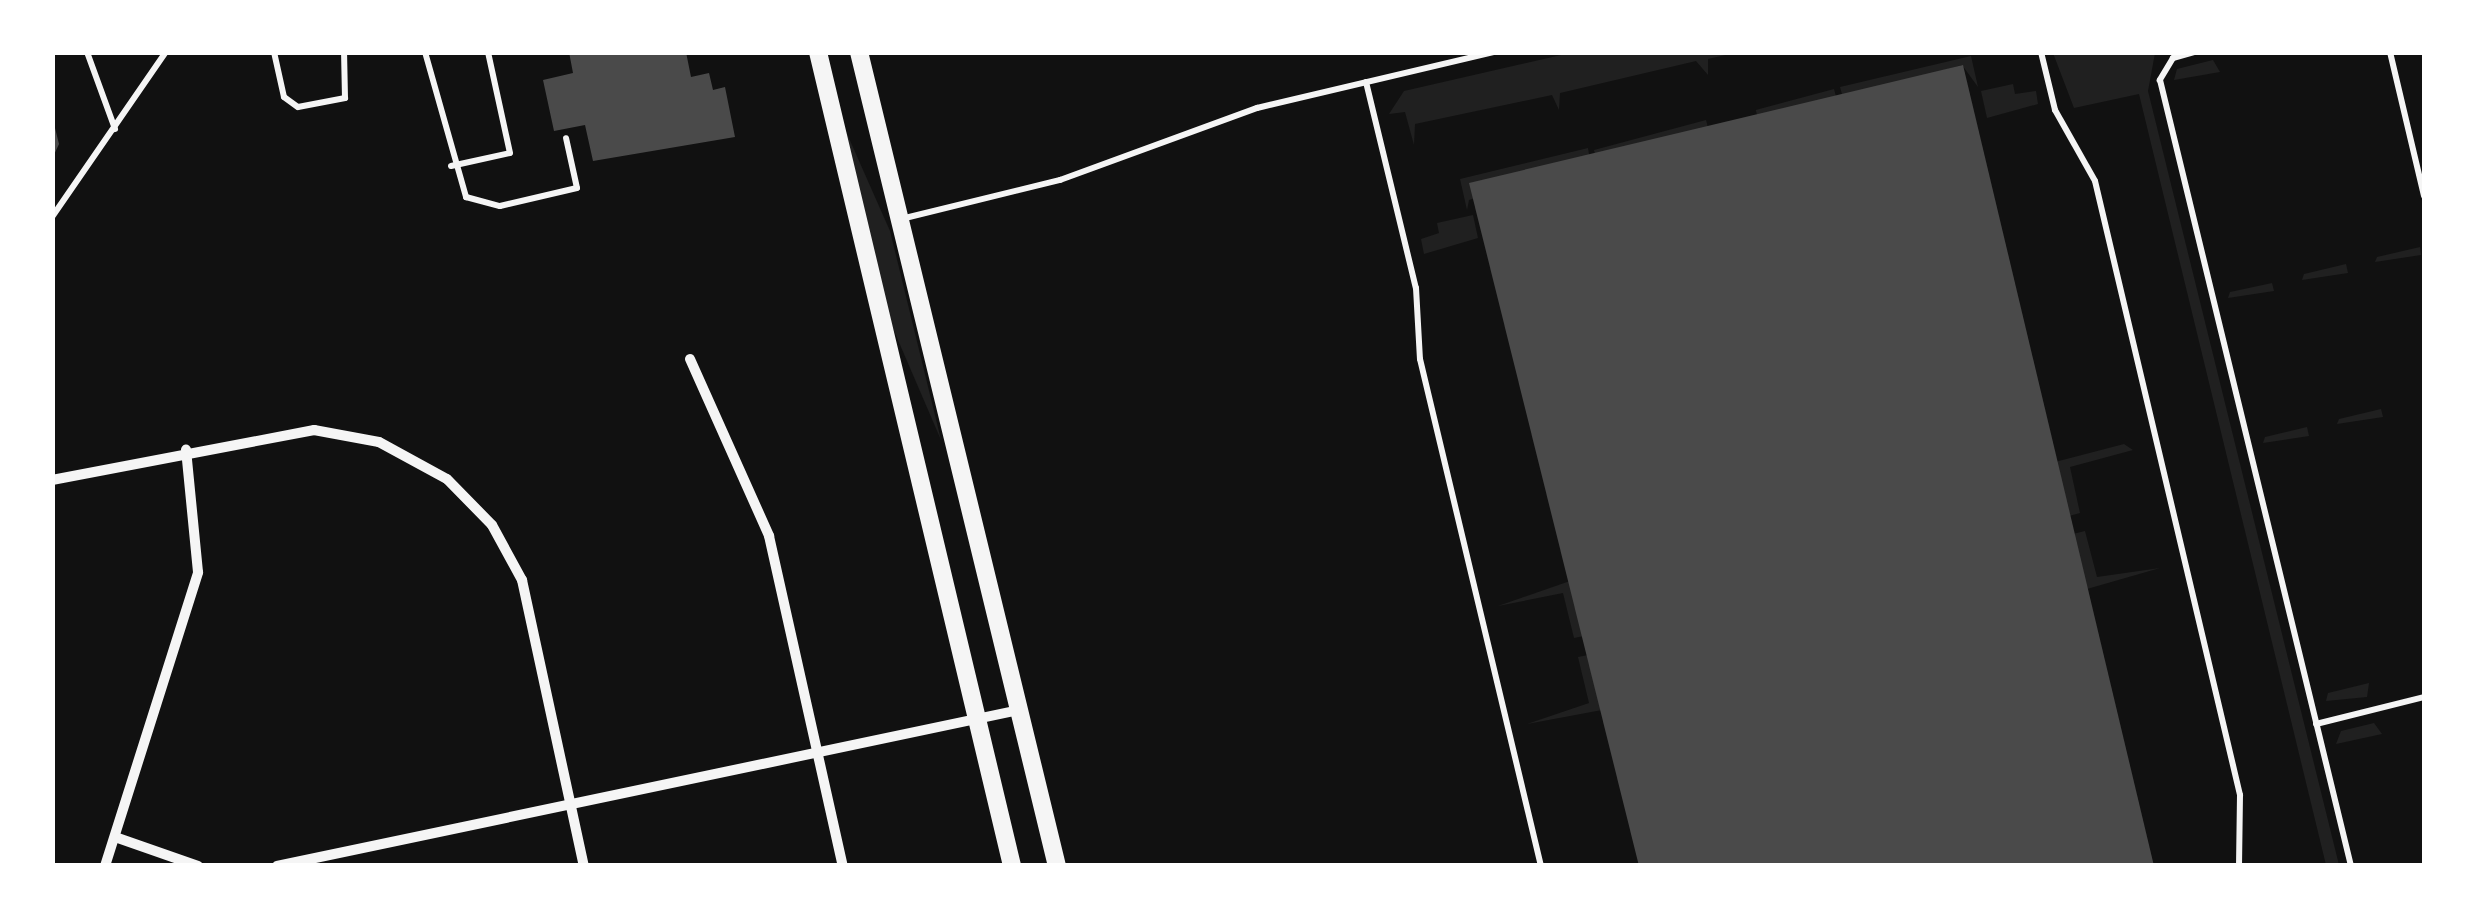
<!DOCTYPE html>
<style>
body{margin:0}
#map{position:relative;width:2477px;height:918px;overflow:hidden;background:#111;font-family:Quicksand,sans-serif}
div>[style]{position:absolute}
.green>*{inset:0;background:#202020;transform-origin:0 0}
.building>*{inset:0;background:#4a4a4a}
.service>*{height:6px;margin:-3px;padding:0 3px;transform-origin:3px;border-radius:3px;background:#f5f5f5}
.minor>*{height:10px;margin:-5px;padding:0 5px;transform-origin:5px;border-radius:5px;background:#f5f5f5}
.secondary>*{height:18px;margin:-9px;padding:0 9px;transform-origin:9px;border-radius:9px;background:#f5f5f5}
span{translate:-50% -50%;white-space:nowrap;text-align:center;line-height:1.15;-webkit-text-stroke:10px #fff;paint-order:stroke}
.frame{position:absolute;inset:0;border:55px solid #fff;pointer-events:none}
</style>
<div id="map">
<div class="green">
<div style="clip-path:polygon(1570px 53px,1734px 53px,1708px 59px,1708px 75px,1696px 61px,1560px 93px,1559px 110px,1552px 95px,1415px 124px,1414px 145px,1405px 112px,1389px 114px,1404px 91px)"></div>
<div style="clip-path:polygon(2053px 53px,2155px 53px,2148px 91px,2339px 865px,2326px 865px,2139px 94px,2074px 108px)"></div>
<div style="clip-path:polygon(1971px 56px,1978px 87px,1962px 65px,1843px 98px,1840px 87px)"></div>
<div style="clip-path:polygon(2213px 60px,2220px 72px,2174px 80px,2177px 69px)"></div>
<div style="clip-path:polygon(2013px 84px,2015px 94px,2036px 91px,2038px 104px,1987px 118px,1981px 91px)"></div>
<div style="left:1834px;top:89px;width:11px;height:81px;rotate:75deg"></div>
<div style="left:1706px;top:120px;width:11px;height:116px;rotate:75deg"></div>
<div style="clip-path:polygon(844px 127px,890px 231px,941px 440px,892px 326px)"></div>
<div style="clip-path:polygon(1588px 148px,1590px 160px,1469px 200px,1467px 210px,1460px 179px)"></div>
<div style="clip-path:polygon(1473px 215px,1478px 238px,1424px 254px,1421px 239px,1439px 233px,1437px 223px)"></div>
<div style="clip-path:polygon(2420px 247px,2421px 255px,2375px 262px,2377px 257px)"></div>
<div style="clip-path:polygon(2346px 264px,2348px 273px,2302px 280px,2304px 274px)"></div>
<div style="clip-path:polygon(2272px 283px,2274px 291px,2228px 298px,2230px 292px)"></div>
<div style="clip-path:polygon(2381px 409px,2383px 417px,2337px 424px,2339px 419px)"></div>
<div style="clip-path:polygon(2307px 427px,2309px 436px,2263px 443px,2265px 437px)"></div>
<div style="clip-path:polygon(2124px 444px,2133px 450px,2070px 467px,2080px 513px,2069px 516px,2055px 462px)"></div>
<div style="clip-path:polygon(2085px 531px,2097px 577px,2160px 568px,2087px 589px,2073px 534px)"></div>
<div style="clip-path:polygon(1570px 581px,1584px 636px,1574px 638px,1563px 593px,1498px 606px)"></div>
<div style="clip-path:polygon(1588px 655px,1602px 710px,1527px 724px,1589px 703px,1578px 657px)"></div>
<div style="clip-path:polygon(2369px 683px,2367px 697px,2326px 701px,2328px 693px)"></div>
<div style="clip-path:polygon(2374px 723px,2382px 734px,2336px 744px,2341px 731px)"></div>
</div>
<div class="building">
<div style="clip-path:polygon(569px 52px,686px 52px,691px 77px,709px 73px,713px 90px,725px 87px,735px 137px,593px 161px,585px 125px,554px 131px,543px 80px,573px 73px)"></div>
<div style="clip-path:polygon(1963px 65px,2154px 866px,1639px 866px,1469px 183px)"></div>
<div style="clip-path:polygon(52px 116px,59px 144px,52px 159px)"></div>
</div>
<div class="service">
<div style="left:87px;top:52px;width:82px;rotate:70deg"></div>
<div style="left:274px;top:52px;width:46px;rotate:77.5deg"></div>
<div style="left:284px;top:97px;width:17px;rotate:36deg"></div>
<div style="left:298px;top:107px;width:48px;rotate:-10.8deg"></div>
<div style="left:345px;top:98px;width:46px;rotate:-91.2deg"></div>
<div style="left:425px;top:52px;width:151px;rotate:74.2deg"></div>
<div style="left:466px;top:197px;width:35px;rotate:15deg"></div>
<div style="left:500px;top:206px;width:79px;rotate:-13.2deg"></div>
<div style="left:577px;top:188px;width:51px;rotate:-102.4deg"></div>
<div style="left:2041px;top:52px;width:60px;rotate:76.4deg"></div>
<div style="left:2055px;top:110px;width:81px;rotate:60.6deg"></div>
<div style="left:2095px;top:181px;width:631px;rotate:76.71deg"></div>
<div style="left:2240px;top:795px;width:71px;rotate:90.8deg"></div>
<div style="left:2194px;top:52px;width:22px;rotate:164deg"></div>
<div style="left:2173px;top:58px;width:26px;rotate:121deg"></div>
<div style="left:2160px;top:80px;width:809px;rotate:76.34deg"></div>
<div style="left:2390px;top:52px;width:148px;rotate:76.7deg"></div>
<div style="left:1366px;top:82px;width:212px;rotate:76.4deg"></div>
<div style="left:1416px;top:288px;width:71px;rotate:86.8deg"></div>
<div style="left:1420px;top:359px;width:521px;rotate:76.58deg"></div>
<div style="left:451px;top:166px;width:60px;rotate:-12.4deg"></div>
<div style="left:510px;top:153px;width:103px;rotate:-102.3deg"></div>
<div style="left:52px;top:217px;width:201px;rotate:-55.4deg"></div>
<div style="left:901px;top:219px;width:164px;rotate:-13.8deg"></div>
<div style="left:1060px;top:180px;width:210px;rotate:-20.1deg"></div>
<div style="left:1257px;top:108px;width:244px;rotate:-13.3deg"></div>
<div style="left:2316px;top:724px;width:111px;rotate:-14deg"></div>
</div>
<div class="minor">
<div style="left:690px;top:359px;width:194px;rotate:65.9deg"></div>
<div style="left:769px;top:536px;width:338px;rotate:77.4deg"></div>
<div style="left:52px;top:480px;width:267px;rotate:-10.8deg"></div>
<div style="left:314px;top:430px;width:66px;rotate:10.5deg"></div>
<div style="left:379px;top:442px;width:77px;rotate:28.6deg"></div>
<div style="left:447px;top:479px;width:64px;rotate:45.6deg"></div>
<div style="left:492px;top:525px;width:63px;rotate:61.4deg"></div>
<div style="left:522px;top:580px;width:293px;rotate:77.8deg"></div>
<div style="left:115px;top:837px;width:88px;rotate:19.3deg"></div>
<div style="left:105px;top:866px;width:308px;rotate:-72.4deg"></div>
<div style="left:198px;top:572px;width:123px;rotate:-95.6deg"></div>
<div style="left:277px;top:866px;width:758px;rotate:-11.87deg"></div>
</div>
<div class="secondary">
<div style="left:818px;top:52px;width:837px;rotate:76.59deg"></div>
<div style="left:859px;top:52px;width:838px;rotate:76.33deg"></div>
</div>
<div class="frame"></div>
</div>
